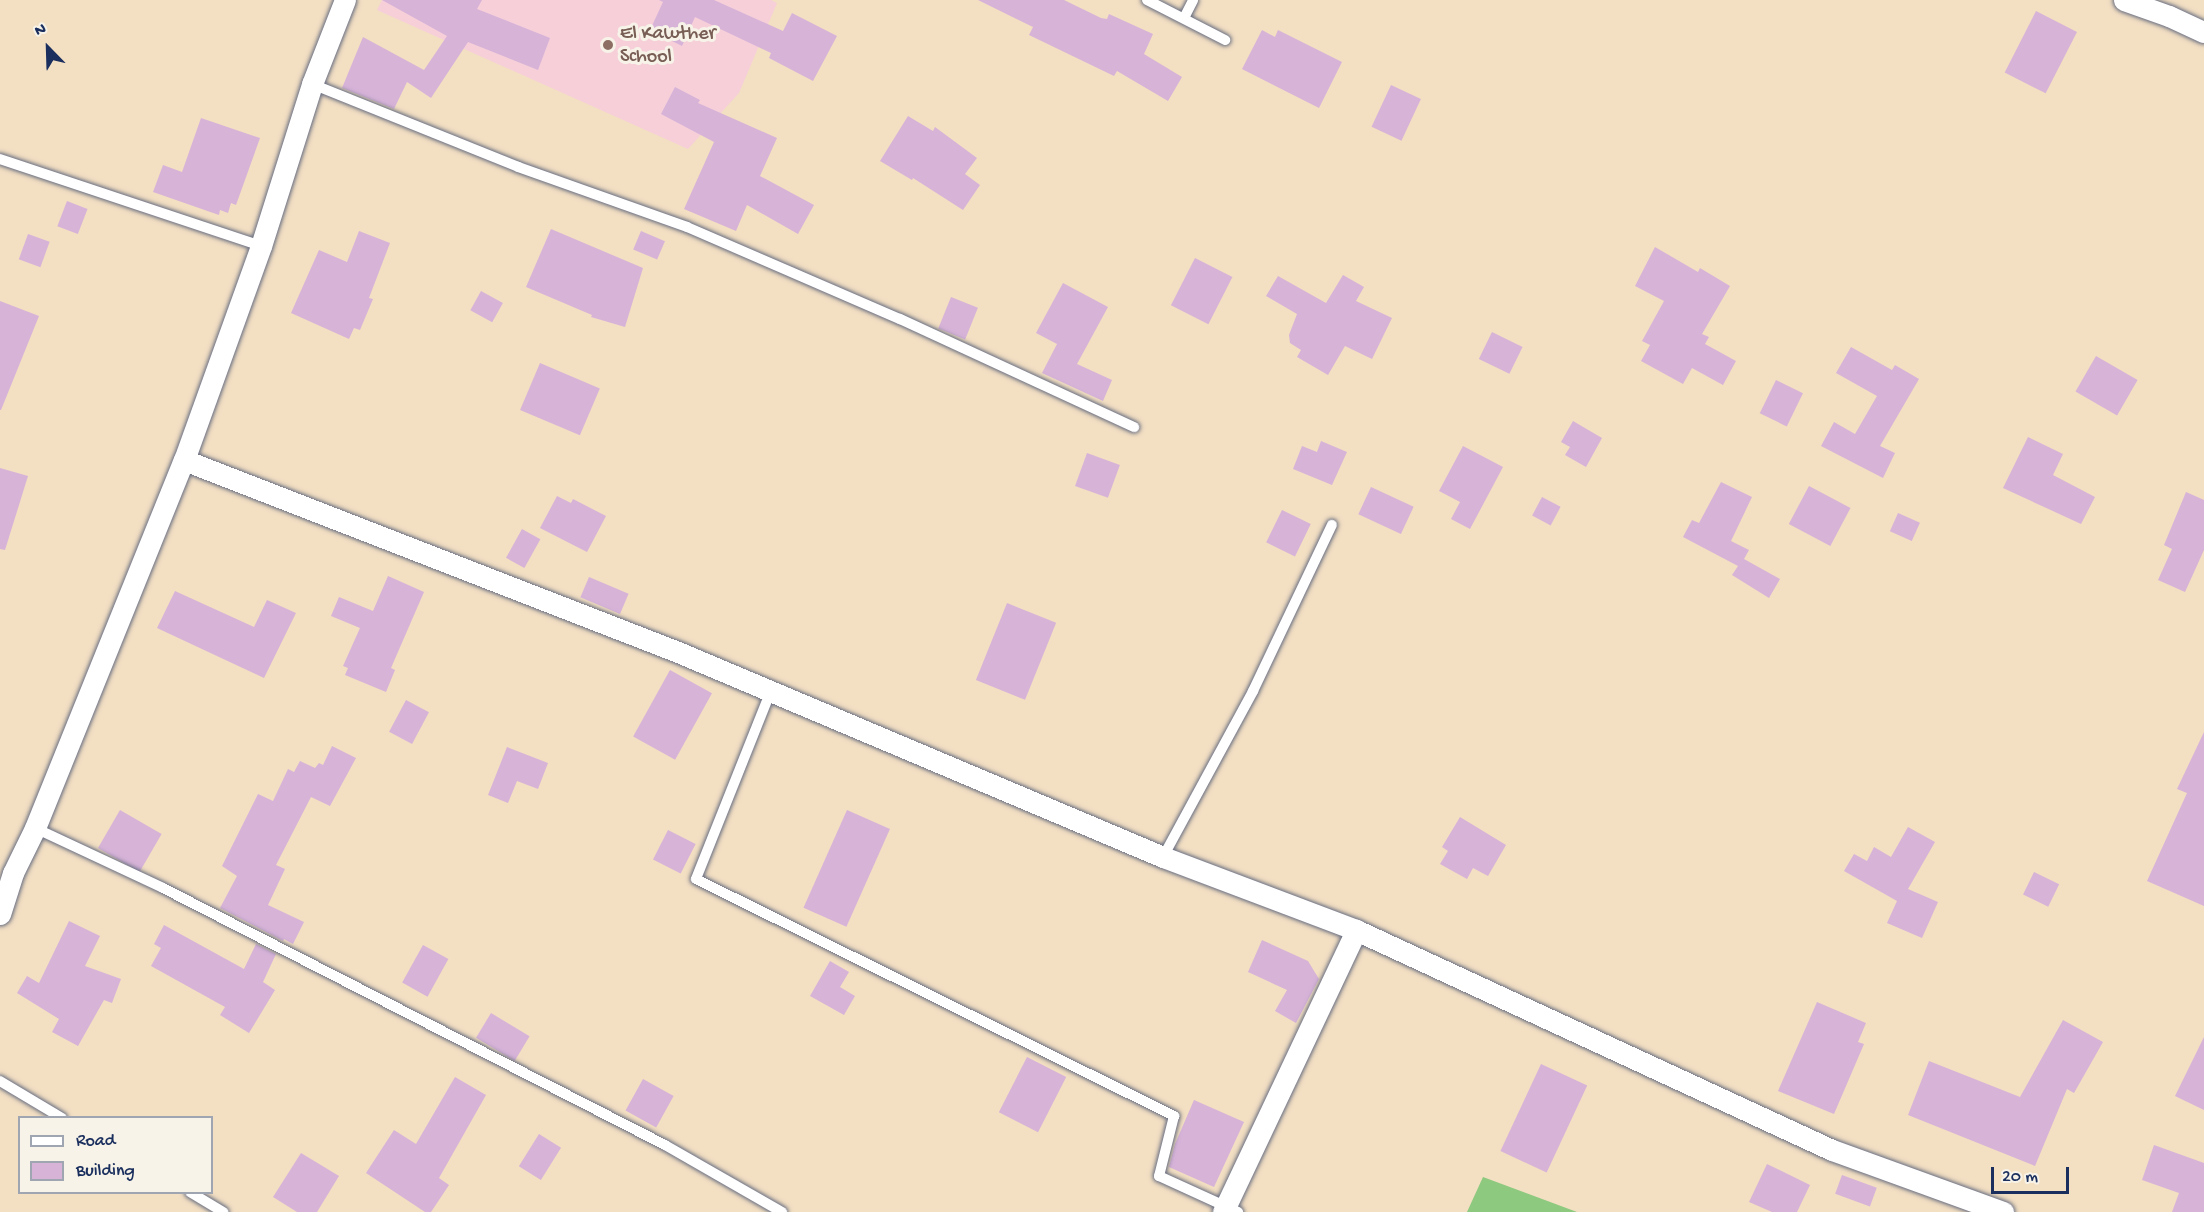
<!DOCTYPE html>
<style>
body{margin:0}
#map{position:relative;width:2204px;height:1212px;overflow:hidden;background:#f3dfc2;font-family:"Gochi Hand",sans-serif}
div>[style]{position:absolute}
.built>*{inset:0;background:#f6cfd9}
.green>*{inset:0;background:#8dc97f}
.building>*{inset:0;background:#d7b3d8;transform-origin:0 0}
.roads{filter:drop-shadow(0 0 2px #676d81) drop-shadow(0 0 2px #676d81)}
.lane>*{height:10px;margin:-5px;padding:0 5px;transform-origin:5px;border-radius:5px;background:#fff}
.street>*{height:21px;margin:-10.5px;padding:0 10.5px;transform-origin:10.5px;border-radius:10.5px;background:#fff}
.dots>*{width:16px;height:16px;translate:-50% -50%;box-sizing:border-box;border:3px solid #f7f3e8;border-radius:50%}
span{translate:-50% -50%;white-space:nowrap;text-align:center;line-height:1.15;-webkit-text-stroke:6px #f7f3e8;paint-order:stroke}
.education-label{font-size:20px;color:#785e54}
.left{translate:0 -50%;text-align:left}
.legend{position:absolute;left:18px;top:1116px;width:195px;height:78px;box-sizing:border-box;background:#f7f3e8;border:2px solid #9fa5b1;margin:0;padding:8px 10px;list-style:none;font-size:18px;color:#1b2f5e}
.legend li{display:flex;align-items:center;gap:12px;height:30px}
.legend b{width:30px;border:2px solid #9fa5b1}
.north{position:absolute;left:18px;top:18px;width:60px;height:60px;-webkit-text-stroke:4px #f7f3e8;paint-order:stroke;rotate:337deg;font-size:16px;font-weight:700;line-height:24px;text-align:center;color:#1b2f5e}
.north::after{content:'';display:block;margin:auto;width:21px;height:27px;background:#1b2f5e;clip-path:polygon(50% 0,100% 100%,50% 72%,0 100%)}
.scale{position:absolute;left:1991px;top:1167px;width:78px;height:27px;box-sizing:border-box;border:3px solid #1b2f5e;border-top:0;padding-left:8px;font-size:18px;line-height:21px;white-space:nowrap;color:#1b2f5e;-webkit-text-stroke:4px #f7f3e8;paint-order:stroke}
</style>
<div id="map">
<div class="built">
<div style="clip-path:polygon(382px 0,771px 0,777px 3px,739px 93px,688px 149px,377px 10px)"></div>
</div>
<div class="green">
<div style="clip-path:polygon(1483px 1177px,1577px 1212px,1467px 1212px)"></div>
</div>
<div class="building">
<div style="clip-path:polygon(382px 0,482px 0,477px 9px,550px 38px,538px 70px,468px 42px,431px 98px,407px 82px,394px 109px,342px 88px,363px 37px,424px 70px,447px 36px)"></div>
<div style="clip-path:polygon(659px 0,714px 0,783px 31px,792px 13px,837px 36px,813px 81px,769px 58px,771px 53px,695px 17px,682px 46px,650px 30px,663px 2px)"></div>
<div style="clip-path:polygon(978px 0,1064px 0,1101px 18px,1107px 19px,1109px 14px,1153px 34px,1144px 54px,1182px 77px,1168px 101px,1117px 71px,1114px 76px,1029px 35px,1033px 27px)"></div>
<div style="left:2036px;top:11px;width:46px;height:69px;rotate:27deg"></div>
<div style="clip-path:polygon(1262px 30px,1275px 37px,1278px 30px,1342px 62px,1319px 108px,1242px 69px)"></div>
<div style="left:1391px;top:85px;width:33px;height:46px;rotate:25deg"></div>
<div style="clip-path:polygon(675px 87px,700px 100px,698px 103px,777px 138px,760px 176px,814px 205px,798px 234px,747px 205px,736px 231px,684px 209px,714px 142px,661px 114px)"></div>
<div style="clip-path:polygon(908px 116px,933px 131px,935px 127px,977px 158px,965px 174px,980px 185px,963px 210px,913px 178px,912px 180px,880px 161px)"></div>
<div style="clip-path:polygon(201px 118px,260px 138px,236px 205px,231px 203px,228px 213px,220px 210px,219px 215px,153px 192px,163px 165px,182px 172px)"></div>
<div style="left:67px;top:201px;width:22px;height:27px;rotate:21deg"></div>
<div style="clip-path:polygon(551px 229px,643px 268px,625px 327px,591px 317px,592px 315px,526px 287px)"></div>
<div style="clip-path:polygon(359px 231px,390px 243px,369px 298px,373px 299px,360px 330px,354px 328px,349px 339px,291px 313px,319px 250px,347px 262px)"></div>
<div style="left:641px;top:231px;width:26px;height:20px;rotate:23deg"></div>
<div style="left:28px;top:234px;width:23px;height:27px;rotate:20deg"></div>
<div style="clip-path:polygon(1655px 247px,1698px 272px,1700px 268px,1730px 286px,1702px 334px,1709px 337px,1705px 344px,1736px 361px,1723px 385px,1692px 368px,1683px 384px,1641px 361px,1650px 345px,1642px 341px,1664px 301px,1635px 286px)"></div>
<div style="left:1195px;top:258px;width:42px;height:53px;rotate:27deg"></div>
<div style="clip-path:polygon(1343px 275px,1364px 287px,1356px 301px,1392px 318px,1372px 359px,1345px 346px,1328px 375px,1297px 357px,1301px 350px,1290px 343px,1289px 335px,1297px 314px,1266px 296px,1278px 276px,1326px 303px)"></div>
<div style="clip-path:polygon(1063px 283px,1108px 307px,1077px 364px,1112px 380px,1103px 401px,1042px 373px,1057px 344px,1036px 333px)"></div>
<div style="left:481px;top:291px;width:25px;height:22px;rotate:29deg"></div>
<div style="left:951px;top:297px;width:29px;height:34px;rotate:22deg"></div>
<div style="clip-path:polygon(0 301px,39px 316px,1px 410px,0 410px)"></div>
<div style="left:1492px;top:332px;width:34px;height:30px;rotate:26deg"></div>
<div style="clip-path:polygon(1851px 347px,1892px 370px,1895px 365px,1919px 379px,1880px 446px,1895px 453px,1883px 478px,1821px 446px,1834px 422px,1855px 434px,1877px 396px,1836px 373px)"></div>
<div style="left:2096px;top:356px;width:48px;height:41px;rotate:30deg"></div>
<div style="left:540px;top:363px;width:65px;height:51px;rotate:23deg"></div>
<div style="left:1776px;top:380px;width:30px;height:37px;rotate:26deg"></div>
<div style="clip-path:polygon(1573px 421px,1602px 438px,1586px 467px,1565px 455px,1570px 447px,1561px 442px)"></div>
<div style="clip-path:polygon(2028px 437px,2063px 454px,2053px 475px,2095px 497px,2081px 524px,2003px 488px)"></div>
<div style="clip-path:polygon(1321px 441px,1347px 452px,1332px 485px,1293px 469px,1302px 446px,1317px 452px)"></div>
<div style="clip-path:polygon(1463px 446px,1503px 467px,1470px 529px,1451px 519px,1460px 502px,1439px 491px)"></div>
<div style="left:1087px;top:453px;width:35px;height:35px;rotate:20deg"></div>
<div style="clip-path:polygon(0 468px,28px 476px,5px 550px,0 549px)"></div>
<div style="clip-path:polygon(1721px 482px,1752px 497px,1731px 541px,1749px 550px,1744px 559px,1780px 579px,1769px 598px,1732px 575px,1738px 566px,1683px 537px,1692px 520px,1699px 523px)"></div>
<div style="left:1809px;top:486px;width:47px;height:43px;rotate:28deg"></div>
<div style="left:1371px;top:487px;width:47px;height:30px;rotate:25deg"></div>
<div style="clip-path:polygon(2186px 492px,2204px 500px,2204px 550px,2185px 592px,2158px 580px,2172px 549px,2164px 545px)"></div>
<div style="clip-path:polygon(557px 496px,571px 503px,573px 499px,606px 516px,587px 552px,540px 528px)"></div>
<div style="left:1542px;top:497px;width:21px;height:21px;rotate:28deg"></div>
<div style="left:1282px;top:510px;width:32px;height:36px;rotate:26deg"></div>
<div style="left:1898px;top:513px;width:24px;height:20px;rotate:24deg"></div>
<div style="left:522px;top:529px;width:21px;height:33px;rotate:29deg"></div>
<div style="clip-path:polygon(388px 576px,424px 592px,391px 668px,395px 670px,386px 692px,345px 675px,348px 668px,343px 666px,360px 628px,331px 616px,339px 597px,373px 611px)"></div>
<div style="left:589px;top:577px;width:43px;height:22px;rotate:23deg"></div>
<div style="clip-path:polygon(175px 591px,254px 627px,267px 600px,296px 613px,264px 678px,157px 628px)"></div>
<div style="left:1007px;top:603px;width:53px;height:83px;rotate:22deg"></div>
<div style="left:670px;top:670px;width:48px;height:76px;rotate:29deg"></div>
<div style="left:406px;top:700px;width:26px;height:36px;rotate:28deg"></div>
<div style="clip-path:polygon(2204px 732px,2204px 906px,2147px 881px,2187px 793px,2177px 789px)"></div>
<div style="clip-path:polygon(332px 746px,356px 758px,330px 806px,311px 797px,276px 865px,285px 869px,268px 905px,304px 922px,293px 944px,284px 939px,283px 941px,220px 908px,237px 876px,222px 866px,258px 794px,273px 801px,288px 769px,294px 772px,300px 761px,315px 768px,319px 763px,323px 765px)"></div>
<div style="clip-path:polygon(507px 747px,548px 763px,538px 789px,517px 781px,508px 803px,488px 795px)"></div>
<div style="left:120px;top:810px;width:48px;height:44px;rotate:30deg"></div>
<div style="left:847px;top:810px;width:47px;height:107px;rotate:24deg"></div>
<div style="clip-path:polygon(1460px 817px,1506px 845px,1488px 876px,1473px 868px,1467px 879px,1440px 864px,1448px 851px,1442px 847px)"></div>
<div style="clip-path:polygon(1908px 827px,1935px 842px,1908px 889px,1938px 902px,1922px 938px,1887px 923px,1897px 901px,1844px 871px,1854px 854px,1867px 861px,1874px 847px,1891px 857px)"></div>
<div style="left:668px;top:830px;width:31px;height:33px;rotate:27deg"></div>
<div style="left:2034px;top:872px;width:28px;height:25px;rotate:26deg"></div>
<div style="clip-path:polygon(69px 921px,100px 936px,85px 966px,121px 979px,112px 1003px,104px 1000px,78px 1046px,52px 1032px,59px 1019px,17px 993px,27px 976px,39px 983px)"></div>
<div style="clip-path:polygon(164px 925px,244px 969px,256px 944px,276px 954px,263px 982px,275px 990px,249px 1033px,220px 1015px,225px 1007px,151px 966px,161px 948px,154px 944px)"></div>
<div style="clip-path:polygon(1262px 940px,1308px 961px,1319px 979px,1296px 1023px,1275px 1011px,1287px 990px,1248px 972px)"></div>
<div style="left:423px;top:945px;width:29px;height:43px;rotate:29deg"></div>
<div style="clip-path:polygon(830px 961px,849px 972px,840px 987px,855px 996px,844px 1015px,810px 996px)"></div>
<div style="clip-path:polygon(1817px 1002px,1866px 1023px,1858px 1042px,1864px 1044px,1834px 1114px,1778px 1091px)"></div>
<div style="left:491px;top:1013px;width:45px;height:29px;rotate:31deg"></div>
<div style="clip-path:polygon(2063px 1020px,2103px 1042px,2074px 1093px,2067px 1089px,2035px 1166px,1908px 1115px,1929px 1061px,2020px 1097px)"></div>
<div style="clip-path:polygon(2204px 1037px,2204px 1110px,2175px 1096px)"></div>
<div style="left:1027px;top:1057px;width:44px;height:62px;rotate:27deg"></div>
<div style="left:1541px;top:1064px;width:51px;height:96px;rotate:25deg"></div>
<div style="clip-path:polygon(455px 1077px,486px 1095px,439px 1178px,449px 1185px,431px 1212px,425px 1212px,366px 1173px,394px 1130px,416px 1144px)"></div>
<div style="left:643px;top:1079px;width:35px;height:36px;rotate:29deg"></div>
<div style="clip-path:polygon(1194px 1100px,1244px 1122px,1214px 1187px,1169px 1167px,1175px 1144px)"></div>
<div style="left:539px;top:1134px;width:26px;height:38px;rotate:32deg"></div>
<div style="clip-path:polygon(2154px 1145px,2204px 1163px,2204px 1212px,2172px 1212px,2179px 1193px,2142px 1180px)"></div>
<div style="clip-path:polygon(301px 1153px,339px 1176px,317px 1212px,297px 1212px,273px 1197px)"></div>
<div style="clip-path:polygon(1767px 1164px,1810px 1185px,1797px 1212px,1772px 1212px,1749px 1202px)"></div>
<div style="left:1842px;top:1175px;width:37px;height:20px;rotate:20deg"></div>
</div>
<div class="roads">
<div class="lane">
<div style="left:1147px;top:0;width:88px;rotate:27.1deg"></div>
<div style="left:1184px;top:18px;width:20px;rotate:-63deg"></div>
<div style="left:312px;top:84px;width:222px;rotate:21.9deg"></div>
<div style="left:518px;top:167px;width:179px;rotate:19.5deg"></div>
<div style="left:687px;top:227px;width:232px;rotate:23.4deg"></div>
<div style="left:900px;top:319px;width:258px;rotate:24.8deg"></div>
<div style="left:0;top:159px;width:275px;rotate:18.4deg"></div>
<div style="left:770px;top:693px;width:200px;rotate:111.7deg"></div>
<div style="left:696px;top:879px;width:534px;rotate:26.37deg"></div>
<div style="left:1174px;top:1116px;width:62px;rotate:104deg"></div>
<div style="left:1159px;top:1176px;width:87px;rotate:24.5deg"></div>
<div style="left:35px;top:828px;width:141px;rotate:25.1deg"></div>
<div style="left:163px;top:888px;width:564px;rotate:27.11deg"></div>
<div style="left:665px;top:1145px;width:135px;rotate:29.8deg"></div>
<div style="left:1163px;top:857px;width:189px;rotate:-61.5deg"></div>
<div style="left:1253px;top:691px;width:184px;rotate:-64.6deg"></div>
<div style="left:0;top:1081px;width:72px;rotate:30.8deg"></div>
<div style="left:190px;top:1192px;width:39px;rotate:31deg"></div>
</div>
<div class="street">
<div style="left:2124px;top:0;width:48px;rotate:19.6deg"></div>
<div style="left:2169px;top:16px;width:38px;rotate:25deg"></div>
<div style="left:184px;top:460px;width:530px;rotate:21.24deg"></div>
<div style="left:678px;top:652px;width:527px;rotate:22.91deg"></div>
<div style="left:1163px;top:857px;width:206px;rotate:20.7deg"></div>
<div style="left:1356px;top:930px;width:524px;rotate:24.81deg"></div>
<div style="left:1832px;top:1150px;width:182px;rotate:19.9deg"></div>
<div style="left:0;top:914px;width:43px;rotate:-72.4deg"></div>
<div style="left:13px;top:873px;width:50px;rotate:-63.9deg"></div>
<div style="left:35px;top:828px;width:397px;rotate:-68deg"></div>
<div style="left:184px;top:460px;width:227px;rotate:-70.2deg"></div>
<div style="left:261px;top:246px;width:170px;rotate:-72.5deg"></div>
<div style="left:312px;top:84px;width:90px;rotate:-68.6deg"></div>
<div style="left:1223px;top:1212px;width:312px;rotate:-64.7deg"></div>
</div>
</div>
<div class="dots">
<div style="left:608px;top:45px;background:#8d6e63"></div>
</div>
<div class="education-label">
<span class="left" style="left:620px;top:46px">El Kawther<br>School</span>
</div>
<ul class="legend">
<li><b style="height:8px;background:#fff"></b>Road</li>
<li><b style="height:16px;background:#d7b3d8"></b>Building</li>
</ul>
<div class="north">N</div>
<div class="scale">20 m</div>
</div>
